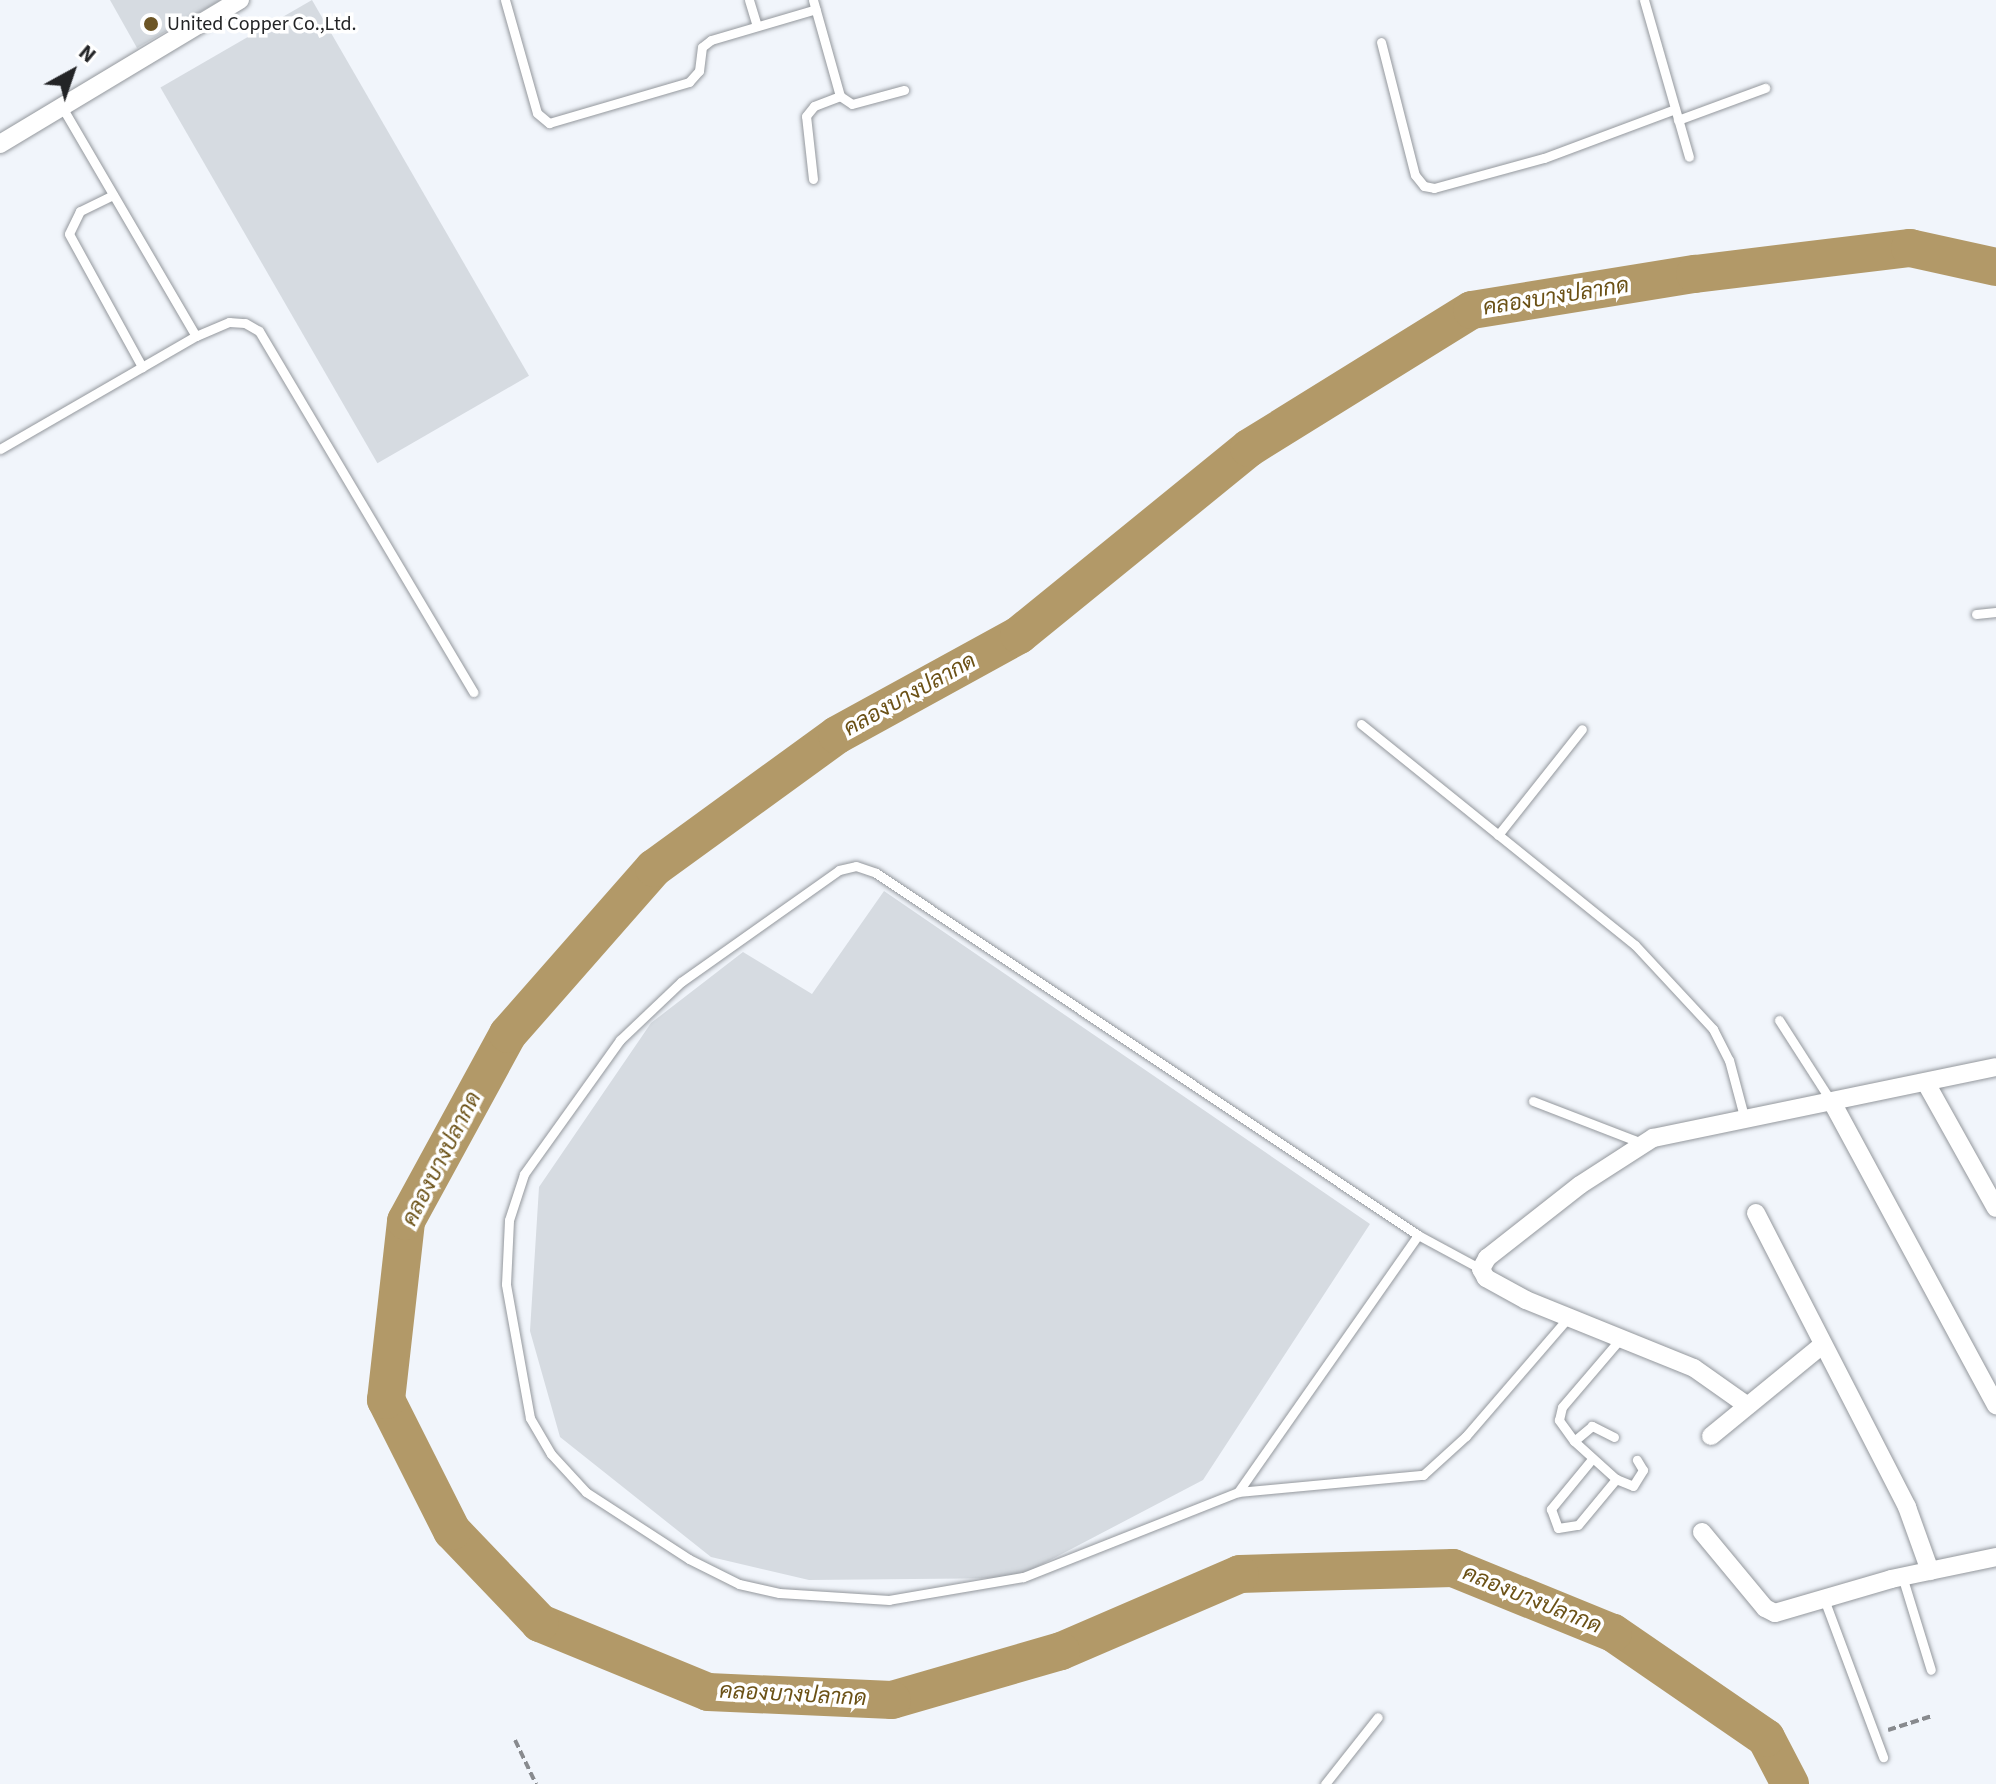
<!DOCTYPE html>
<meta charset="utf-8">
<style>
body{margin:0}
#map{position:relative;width:1996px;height:1784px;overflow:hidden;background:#f1f5fb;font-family:"Source Sans 3",Sarabun,sans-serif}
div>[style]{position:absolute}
.river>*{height:38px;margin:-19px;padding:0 19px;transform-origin:19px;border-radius:19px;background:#b29968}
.building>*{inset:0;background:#d6dbe1;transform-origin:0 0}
.path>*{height:4px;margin-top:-2px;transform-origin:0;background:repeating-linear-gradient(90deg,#888a8e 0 8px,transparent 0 12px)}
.roads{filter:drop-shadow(0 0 2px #94989d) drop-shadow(0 0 2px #94989d)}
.service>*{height:9px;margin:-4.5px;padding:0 4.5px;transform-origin:4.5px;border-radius:4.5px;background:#fff}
.minor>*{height:18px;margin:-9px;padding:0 9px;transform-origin:9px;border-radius:9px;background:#fff}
.dots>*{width:22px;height:22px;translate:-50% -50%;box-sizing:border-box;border:4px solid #fff;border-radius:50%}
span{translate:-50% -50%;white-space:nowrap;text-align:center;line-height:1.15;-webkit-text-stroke:7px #fff;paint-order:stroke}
.poi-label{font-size:20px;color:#232426}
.left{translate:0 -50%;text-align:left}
.water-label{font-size:22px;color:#6b5116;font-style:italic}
.north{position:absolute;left:32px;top:32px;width:80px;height:80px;-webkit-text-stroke:6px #fff;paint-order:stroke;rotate:40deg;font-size:22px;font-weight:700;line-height:32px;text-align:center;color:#232426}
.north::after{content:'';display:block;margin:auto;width:28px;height:36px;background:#232426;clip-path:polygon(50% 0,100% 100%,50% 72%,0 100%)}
</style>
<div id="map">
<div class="river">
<div style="left:1790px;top:1784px;width:52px;rotate:-117.6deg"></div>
<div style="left:1766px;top:1738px;width:186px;rotate:-145.5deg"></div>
<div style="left:1613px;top:1633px;width:173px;rotate:-157.9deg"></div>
<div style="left:1453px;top:1568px;width:213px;rotate:178.4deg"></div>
<div style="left:1240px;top:1574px;width:195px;rotate:156.7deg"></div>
<div style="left:1061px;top:1651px;width:176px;rotate:163.8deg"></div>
<div style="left:892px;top:1700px;width:184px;rotate:-177.5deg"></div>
<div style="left:708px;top:1692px;width:182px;rotate:-157.7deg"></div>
<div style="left:540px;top:1623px;width:127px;rotate:-133.7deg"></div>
<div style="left:452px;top:1531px;width:147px;rotate:-116.7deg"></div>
<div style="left:386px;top:1400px;width:180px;rotate:-83.6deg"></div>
<div style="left:406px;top:1221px;width:213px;rotate:-61.4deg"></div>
<div style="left:508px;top:1034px;width:221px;rotate:-48.7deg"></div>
<div style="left:654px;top:868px;width:226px;rotate:-36deg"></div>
<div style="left:837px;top:735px;width:208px;rotate:-28.8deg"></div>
<div style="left:1019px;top:635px;width:296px;rotate:-39.1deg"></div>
<div style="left:1249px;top:448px;width:262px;rotate:-31.8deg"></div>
<div style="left:1472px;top:310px;width:226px;rotate:-9.2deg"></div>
<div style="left:1695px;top:274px;width:217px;rotate:-6.9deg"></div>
<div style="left:1910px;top:248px;width:88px;rotate:12.5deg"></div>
</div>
<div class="building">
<div style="clip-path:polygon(110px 0,221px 0,137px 48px)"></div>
<div style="left:312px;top:0;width:434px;height:175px;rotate:60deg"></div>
<div style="clip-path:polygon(884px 891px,1370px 1224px,1203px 1480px,1016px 1578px,809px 1580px,711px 1557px,560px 1437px,530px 1331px,539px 1187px,651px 1023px,743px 952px,812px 994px)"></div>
</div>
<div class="path">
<div style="left:1888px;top:1730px;width:46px;rotate:-17.7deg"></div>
<div style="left:515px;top:1740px;width:49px;rotate:64.5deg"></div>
</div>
<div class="roads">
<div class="service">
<div style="left:505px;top:0;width:117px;rotate:74.2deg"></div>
<div style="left:537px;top:113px;width:16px;rotate:40deg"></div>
<div style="left:549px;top:123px;width:146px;rotate:-16.3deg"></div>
<div style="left:689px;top:82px;width:15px;rotate:-48deg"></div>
<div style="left:699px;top:71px;width:24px;rotate:-83deg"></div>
<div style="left:702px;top:47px;width:11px;rotate:-38deg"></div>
<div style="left:711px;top:40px;width:109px;rotate:-16.4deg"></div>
<div style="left:749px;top:0;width:27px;rotate:73deg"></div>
<div style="left:813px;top:0;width:100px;rotate:74.3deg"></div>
<div style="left:840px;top:96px;width:14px;rotate:34deg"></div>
<div style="left:852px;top:104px;width:54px;rotate:-15.1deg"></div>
<div style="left:1644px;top:0;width:163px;rotate:74deg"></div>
<div style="left:1381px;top:42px;width:137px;rotate:75.7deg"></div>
<div style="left:1415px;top:175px;width:14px;rotate:51deg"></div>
<div style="left:1424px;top:186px;width:10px;rotate:11deg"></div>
<div style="left:1434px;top:188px;width:114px;rotate:-15.3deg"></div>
<div style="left:1544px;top:158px;width:140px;rotate:-20.5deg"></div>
<div style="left:62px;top:107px;width:265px;rotate:59.7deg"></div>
<div style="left:196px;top:336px;width:36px;rotate:-23deg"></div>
<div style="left:229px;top:322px;width:16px;rotate:4deg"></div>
<div style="left:245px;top:323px;width:16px;rotate:30deg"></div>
<div style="left:259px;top:331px;width:420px;rotate:59.3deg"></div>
<div style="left:1678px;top:120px;width:93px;rotate:-20.2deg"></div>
<div style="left:813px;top:179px;width:63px;rotate:-96.3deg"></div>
<div style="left:806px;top:116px;width:13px;rotate:-51deg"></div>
<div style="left:814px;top:106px;width:28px;rotate:-21deg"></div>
<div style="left:113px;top:195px;width:37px;rotate:154deg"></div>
<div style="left:80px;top:211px;width:25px;rotate:116deg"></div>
<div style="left:69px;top:234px;width:152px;rotate:61.2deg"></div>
<div style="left:0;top:449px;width:226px;rotate:-30deg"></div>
<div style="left:1976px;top:614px;width:20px;rotate:-6deg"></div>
<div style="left:1361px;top:724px;width:352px;rotate:38.9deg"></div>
<div style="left:1635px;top:945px;width:115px;rotate:47.1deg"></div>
<div style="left:1713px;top:1029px;width:35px;rotate:63deg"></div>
<div style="left:1729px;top:1060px;width:62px;rotate:75.1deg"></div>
<div style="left:1498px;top:835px;width:135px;rotate:-51.6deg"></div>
<div style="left:1779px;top:1020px;width:96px;rotate:57.3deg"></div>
<div style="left:1533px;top:1101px;width:117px;rotate:21.1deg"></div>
<div style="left:1418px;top:1235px;width:314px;rotate:125deg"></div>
<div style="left:1238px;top:1492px;width:231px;rotate:158.4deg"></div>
<div style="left:1023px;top:1577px;width:136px;rotate:170.3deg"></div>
<div style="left:889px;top:1600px;width:110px;rotate:-176.4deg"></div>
<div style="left:779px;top:1593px;width:41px;rotate:-167.3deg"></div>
<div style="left:739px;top:1584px;width:56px;rotate:-153.4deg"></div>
<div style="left:689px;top:1559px;width:123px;rotate:-147deg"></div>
<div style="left:586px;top:1492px;width:52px;rotate:-132.6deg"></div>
<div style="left:551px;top:1454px;width:42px;rotate:-120.3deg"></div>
<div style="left:530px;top:1418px;width:136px;rotate:-100.2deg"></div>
<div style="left:506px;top:1284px;width:64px;rotate:-87.3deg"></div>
<div style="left:509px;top:1220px;width:48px;rotate:-71.9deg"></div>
<div style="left:524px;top:1174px;width:165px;rotate:-54.4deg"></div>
<div style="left:620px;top:1040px;width:84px;rotate:-43.6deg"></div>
<div style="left:681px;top:982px;width:194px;rotate:-35.3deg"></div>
<div style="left:839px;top:870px;width:17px;rotate:-13deg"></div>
<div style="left:856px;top:866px;width:21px;rotate:19deg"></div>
<div style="left:876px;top:873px;width:652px;rotate:33.74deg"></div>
<div style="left:1418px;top:1235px;width:72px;rotate:28.4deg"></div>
<div style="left:1614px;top:1437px;width:25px;rotate:-153deg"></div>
<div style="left:1592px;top:1426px;width:23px;rotate:140deg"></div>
<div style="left:1574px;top:1441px;width:26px;rotate:-126deg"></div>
<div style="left:1559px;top:1420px;width:13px;rotate:-77deg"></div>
<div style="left:1562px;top:1407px;width:89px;rotate:-49.5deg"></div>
<div style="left:1574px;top:1441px;width:57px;rotate:42.1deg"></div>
<div style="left:1592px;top:1459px;width:65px;rotate:129.4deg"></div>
<div style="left:1551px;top:1509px;width:20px;rotate:70deg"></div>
<div style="left:1558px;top:1528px;width:20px;rotate:-9deg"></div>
<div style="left:1578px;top:1525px;width:60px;rotate:-50.4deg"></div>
<div style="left:1616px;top:1479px;width:18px;rotate:22deg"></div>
<div style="left:1633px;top:1486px;width:19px;rotate:-58deg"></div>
<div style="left:1643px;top:1470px;width:12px;rotate:-121deg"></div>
<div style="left:1238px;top:1492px;width:186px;rotate:-5.3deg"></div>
<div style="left:1423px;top:1475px;width:58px;rotate:-42.2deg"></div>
<div style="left:1466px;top:1436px;width:156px;rotate:-49.2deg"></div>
<div style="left:1902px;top:1576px;width:98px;rotate:72.9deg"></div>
<div style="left:1824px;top:1599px;width:169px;rotate:69.5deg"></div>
<div style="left:1325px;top:1784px;width:85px;rotate:-51.7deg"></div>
</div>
<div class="minor">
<div style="left:0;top:144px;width:280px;rotate:-31deg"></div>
<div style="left:1926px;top:1083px;width:143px;rotate:60.8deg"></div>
<div style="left:1832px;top:1102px;width:345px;rotate:61.6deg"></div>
<div style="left:1756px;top:1213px;width:331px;rotate:62.8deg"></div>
<div style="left:1907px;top:1507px;width:68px;rotate:70.2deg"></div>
<div style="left:1745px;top:1404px;width:62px;rotate:-144.8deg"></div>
<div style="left:1694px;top:1368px;width:181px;rotate:-158deg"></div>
<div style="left:1526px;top:1300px;width:46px;rotate:-151.2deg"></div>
<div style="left:1486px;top:1278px;width:10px;rotate:-119deg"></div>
<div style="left:1481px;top:1269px;width:13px;rotate:-61deg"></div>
<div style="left:1487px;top:1258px;width:118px;rotate:-38.1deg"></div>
<div style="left:1580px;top:1185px;width:87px;rotate:-32.8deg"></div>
<div style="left:1653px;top:1138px;width:350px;rotate:-11.7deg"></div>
<div style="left:1711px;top:1436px;width:144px;rotate:-39.3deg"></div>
<div style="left:1702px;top:1532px;width:99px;rotate:50.3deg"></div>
<div style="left:1765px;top:1608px;width:11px;rotate:27deg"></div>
<div style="left:1775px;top:1613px;width:121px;rotate:-16.3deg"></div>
<div style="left:1891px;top:1579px;width:107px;rotate:-11.8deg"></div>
</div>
</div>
<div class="dots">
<div style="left:151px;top:24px;background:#6c5525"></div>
</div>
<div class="poi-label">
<span class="left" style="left:167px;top:24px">United Copper Co.,Ltd.</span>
</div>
<div class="water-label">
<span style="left:1556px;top:297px;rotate:-9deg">คลองบางปลากด</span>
<span style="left:910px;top:695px;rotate:-29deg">คลองบางปลากด</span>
<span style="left:442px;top:1159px;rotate:-63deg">คลองบางปลากด</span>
<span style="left:1532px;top:1600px;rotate:22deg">คลองบางปลากด</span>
<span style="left:793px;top:1695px;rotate:3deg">คลองบางปลากด</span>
</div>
<div class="north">N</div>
</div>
